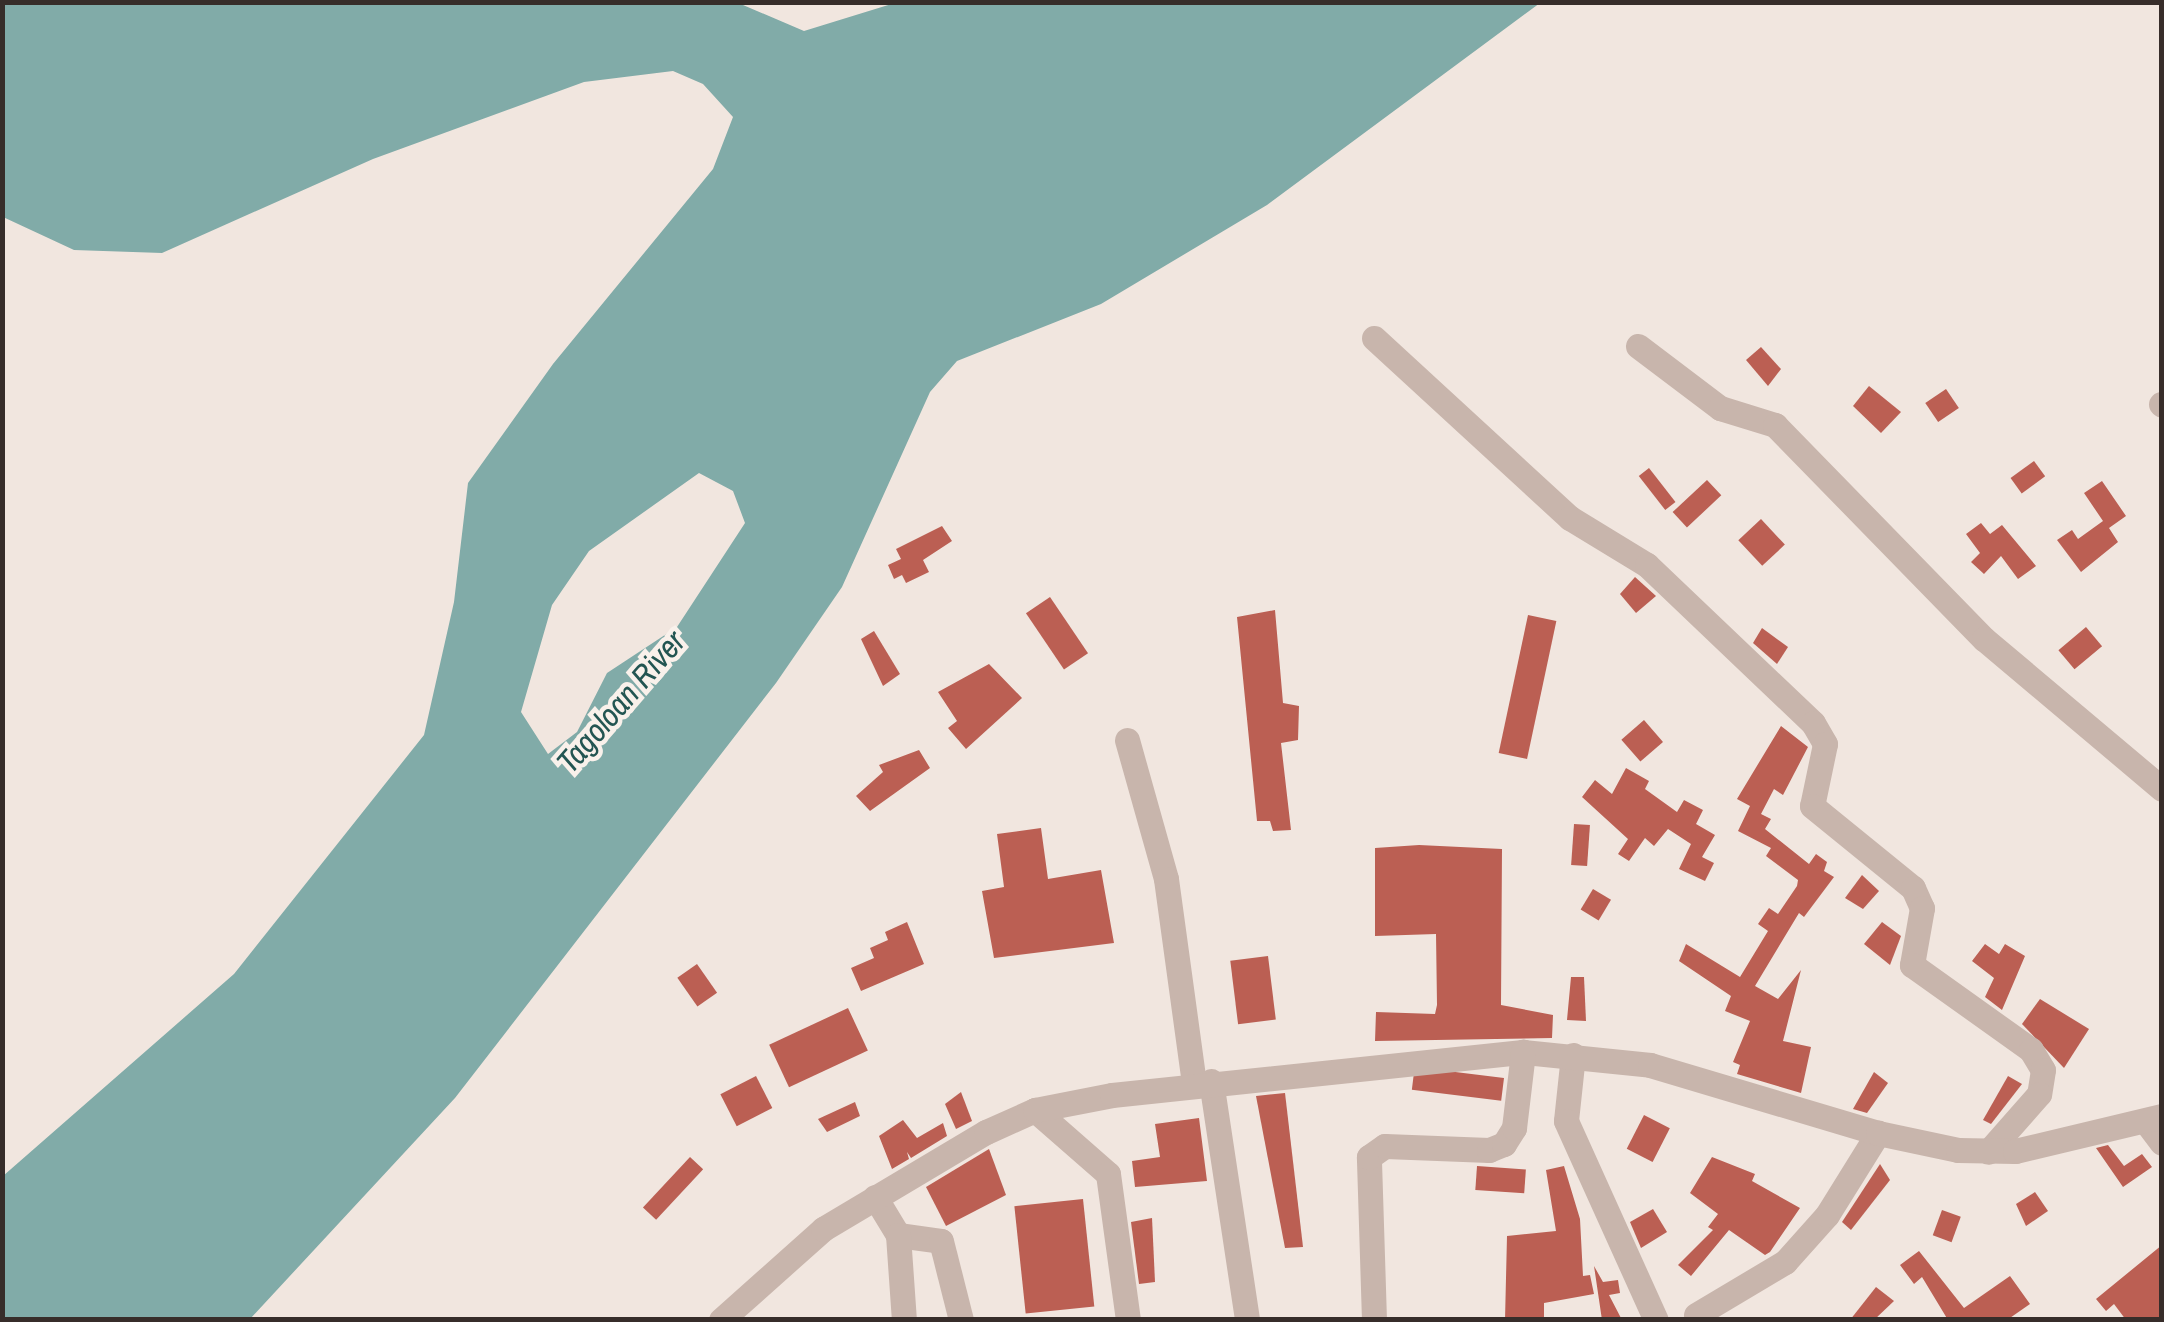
<!DOCTYPE html>
<style>
body{margin:0}
#map{position:relative;width:2164px;height:1322px;overflow:hidden;background:#f1e6df;font-family:"Archivo Narrow",sans-serif}
div>[style]{position:absolute}
.water>*{inset:0;background:#81aba8}
.building>*{inset:0;background:#bb5f53;transform-origin:0 0}
.minor>*{height:25px;margin:-12.5px;padding:0 12.5px;transform-origin:12.5px;border-radius:12.5px;background:#c8b5ac}
span{translate:-50% -50%;white-space:nowrap;text-align:center;line-height:1.15;-webkit-text-stroke:9px #f9f1eb;paint-order:stroke}
.water-label{font-size:32px;color:#235552;font-style:italic}
.frame{position:absolute;inset:0;border:5px solid #372d2a;pointer-events:none}
</style>
<div id="map">
<div class="water">
<div style="clip-path:polygon(evenodd,736px 2px,804px 31px,898px 2px,1540px 3px,1267px 205px,1101px 304px,957px 361px,930px 392px,842px 587px,776px 683px,455px 1098px,250px 1319px,3px 1319px,3px 1176px,234px 974px,424px 735px,454px 602px,468px 483px,553px 364px,713px 169px,733px 117px,703px 84px,673px 71px,584px 82px,373px 159px,162px 253px,74px 250px,3px 217px,3px 3px,736px 2px,699px 473px,733px 491px,745px 523px,677px 627px,607px 673px,577px 732px,548px 754px,521px 712px,552px 605px,589px 551px,699px 473px)"></div>
</div>
<div class="building">
<div style="clip-path:polygon(1761px 347px,1781px 369px,1768px 386px,1746px 360px)"></div>
<div style="clip-path:polygon(1869px 386px,1901px 412px,1881px 433px,1853px 406px)"></div>
<div style="left:1946px;top:389px;width:23px;height:25px;rotate:56deg"></div>
<div style="left:2034px;top:461px;width:19px;height:29px;rotate:54deg"></div>
<div style="left:1649px;top:468px;width:43px;height:13px;rotate:52deg"></div>
<div style="left:1707px;top:480px;width:21px;height:47px;rotate:47deg"></div>
<div style="clip-path:polygon(2102px 481px,2126px 516px,2109px 528px,2118px 542px,2081px 572px,2057px 540px,2072px 530px,2078px 539px,2103px 521px,2084px 493px)"></div>
<div style="left:1761px;top:519px;width:35px;height:31px;rotate:47deg"></div>
<div style="clip-path:polygon(1981px 523px,1990px 534px,2002px 525px,2036px 566px,2018px 579px,2001px 556px,1984px 574px,1971px 562px,1980px 553px,1966px 534px)"></div>
<div style="clip-path:polygon(942px 526px,952px 541px,923px 560px,929px 572px,906px 583px,902px 575px,894px 579px,888px 565px,901px 559px,896px 549px)"></div>
<div style="clip-path:polygon(1635px 577px,1656px 596px,1636px 613px,1620px 594px)"></div>
<div style="left:1050px;top:597px;width:68px;height:29px;rotate:56deg"></div>
<div style="clip-path:polygon(1275px 610px,1283px 703px,1299px 706px,1298px 740px,1281px 743px,1291px 830px,1273px 831px,1270px 821px,1257px 821px,1237px 617px)"></div>
<div style="left:1528px;top:615px;width:29px;height:141px;rotate:12deg"></div>
<div style="left:2086px;top:627px;width:25px;height:36px;rotate:50deg"></div>
<div style="clip-path:polygon(1762px 628px,1788px 647px,1777px 664px,1753px 643px)"></div>
<div style="clip-path:polygon(874px 631px,900px 674px,883px 686px,861px 639px)"></div>
<div style="clip-path:polygon(989px 664px,1022px 698px,966px 749px,948px 728px,957px 721px,938px 692px)"></div>
<div style="left:1644px;top:720px;width:29px;height:30px;rotate:49deg"></div>
<div style="clip-path:polygon(1781px 726px,1808px 747px,1783px 795px,1774px 789px,1761px 814px,1771px 819px,1765px 829px,1809px 864px,1816px 854px,1827px 862px,1824px 871px,1834px 877px,1804px 917px,1799px 913px,1755px 986px,1778px 999px,1801px 970px,1783px 1041px,1811px 1047px,1801px 1093px,1737px 1074px,1740px 1065px,1733px 1062px,1750px 1021px,1725px 1011px,1731px 996px,1679px 961px,1686px 944px,1740px 977px,1768px 931px,1758px 924px,1769px 908px,1778px 914px,1797px 886px,1798px 880px,1766px 856px,1771px 848px,1738px 831px,1750px 806px,1737px 799px)"></div>
<div style="clip-path:polygon(919px 750px,930px 768px,870px 811px,856px 796px,883px 772px,879px 765px)"></div>
<div style="clip-path:polygon(1626px 768px,1649px 781px,1645px 789px,1677px 812px,1684px 800px,1703px 810px,1696px 824px,1715px 835px,1702px 857px,1714px 863px,1705px 881px,1679px 869px,1691px 844px,1668px 829px,1654px 846px,1645px 838px,1629px 861px,1618px 854px,1628px 839px,1582px 797px,1595px 780px,1612px 794px)"></div>
<div style="left:1574px;top:824px;width:16px;height:41px;rotate:4deg"></div>
<div style="clip-path:polygon(1041px 828px,1048px 879px,1101px 870px,1114px 943px,994px 958px,982px 891px,1004px 887px,997px 834px)"></div>
<div style="clip-path:polygon(1419px 845px,1502px 849px,1501px 1005px,1553px 1015px,1552px 1038px,1375px 1041px,1376px 1012px,1435px 1014px,1437px 1005px,1436px 934px,1375px 936px,1375px 848px)"></div>
<div style="clip-path:polygon(1862px 875px,1879px 891px,1863px 909px,1845px 898px)"></div>
<div style="left:1593px;top:889px;width:21px;height:24px;rotate:31deg"></div>
<div style="clip-path:polygon(907px 922px,924px 964px,861px 991px,851px 968px,874px 958px,870px 948px,888px 940px,885px 932px)"></div>
<div style="clip-path:polygon(1882px 922px,1901px 936px,1890px 965px,1864px 944px)"></div>
<div style="clip-path:polygon(1985px 944px,1999px 954px,2005px 944px,2025px 956px,2002px 1010px,1985px 997px,1994px 978px,1972px 961px)"></div>
<div style="left:1268px;top:956px;width:64px;height:38px;rotate:83deg"></div>
<div style="left:697px;top:964px;width:35px;height:24px;rotate:55deg"></div>
<div style="clip-path:polygon(1571px 977px,1584px 977px,1586px 1021px,1567px 1020px)"></div>
<div style="clip-path:polygon(2040px 999px,2089px 1029px,2064px 1068px,2022px 1024px)"></div>
<div style="left:848px;top:1008px;width:47px;height:87px;rotate:65deg"></div>
<div style="clip-path:polygon(1874px 1072px,1888px 1083px,1867px 1113px,1853px 1109px)"></div>
<div style="left:756px;top:1076px;width:36px;height:40px;rotate:63deg"></div>
<div style="clip-path:polygon(2008px 1076px,2022px 1084px,1991px 1124px,1983px 1120px)"></div>
<div style="left:1504px;top:1078px;width:23px;height:90px;rotate:97deg"></div>
<div style="clip-path:polygon(961px 1092px,972px 1121px,956px 1129px,945px 1104px)"></div>
<div style="clip-path:polygon(1285px 1093px,1303px 1247px,1285px 1248px,1256px 1096px)"></div>
<div style="clip-path:polygon(855px 1102px,860px 1116px,827px 1132px,818px 1119px)"></div>
<div style="left:1644px;top:1115px;width:29px;height:38px;rotate:27deg"></div>
<div style="clip-path:polygon(1199px 1118px,1207px 1181px,1135px 1187px,1132px 1161px,1160px 1157px,1155px 1124px)"></div>
<div style="clip-path:polygon(903px 1120px,917px 1138px,943px 1123px,947px 1136px,911px 1158px,907px 1152px,909px 1159px,892px 1169px,879px 1136px)"></div>
<div style="clip-path:polygon(2108px 1145px,2124px 1166px,2142px 1154px,2152px 1167px,2123px 1187px,2096px 1148px)"></div>
<div style="clip-path:polygon(989px 1149px,1006px 1195px,946px 1226px,926px 1187px)"></div>
<div style="left:690px;top:1157px;width:18px;height:69px;rotate:43deg"></div>
<div style="clip-path:polygon(1712px 1157px,1755px 1174px,1752px 1181px,1800px 1208px,1770px 1252px,1765px 1255px,1729px 1230px,1691px 1276px,1678px 1265px,1713px 1230px,1708px 1227px,1718px 1214px,1690px 1193px)"></div>
<div style="clip-path:polygon(1880px 1164px,1890px 1180px,1851px 1230px,1842px 1222px)"></div>
<div style="left:1477px;top:1166px;width:49px;height:24px;rotate:4deg"></div>
<div style="clip-path:polygon(1564px 1166px,1580px 1219px,1583px 1276px,1590px 1275px,1594px 1294px,1544px 1303px,1544px 1320px,1505px 1320px,1507px 1236px,1556px 1231px,1546px 1170px)"></div>
<div style="clip-path:polygon(2035px 1192px,2048px 1211px,2026px 1226px,2016px 1204px)"></div>
<div style="left:1083px;top:1199px;width:108px;height:69px;rotate:84deg"></div>
<div style="clip-path:polygon(1653px 1209px,1667px 1232px,1641px 1248px,1630px 1222px)"></div>
<div style="left:1942px;top:1210px;width:20px;height:27px;rotate:20deg"></div>
<div style="clip-path:polygon(1152px 1218px,1155px 1282px,1139px 1284px,1131px 1222px)"></div>
<div style="clip-path:polygon(2162px 1245px,2162px 1320px,2126px 1320px,2114px 1304px,2106px 1311px,2096px 1299px)"></div>
<div style="clip-path:polygon(1919px 1251px,1964px 1308px,2010px 1276px,2030px 1304px,2007px 1320px,1948px 1320px,1922px 1277px,1914px 1284px,1900px 1265px)"></div>
<div style="clip-path:polygon(1594px 1266px,1603px 1282px,1618px 1280px,1620px 1293px,1609px 1295px,1622px 1320px,1602px 1320px)"></div>
<div style="clip-path:polygon(1876px 1287px,1894px 1301px,1874px 1320px,1850px 1320px)"></div>
</div>
<div class="minor">
<div style="left:1374px;top:338px;width:266px;rotate:42.6deg"></div>
<div style="left:1570px;top:518px;width:90px;rotate:31.4deg"></div>
<div style="left:1647px;top:565px;width:229px;rotate:43.6deg"></div>
<div style="left:1813px;top:723px;width:24px;rotate:60deg"></div>
<div style="left:1825px;top:744px;width:63px;rotate:101.8deg"></div>
<div style="left:1812px;top:806px;width:130px;rotate:39.1deg"></div>
<div style="left:1913px;top:888px;width:22px;rotate:66deg"></div>
<div style="left:1922px;top:908px;width:58px;rotate:100deg"></div>
<div style="left:1912px;top:965px;width:146px;rotate:35.5deg"></div>
<div style="left:2031px;top:1050px;width:23px;rotate:59deg"></div>
<div style="left:2043px;top:1070px;width:24px;rotate:99deg"></div>
<div style="left:2039px;top:1094px;width:77px;rotate:131.3deg"></div>
<div style="left:1638px;top:346px;width:103px;rotate:37.1deg"></div>
<div style="left:1720px;top:408px;width:58px;rotate:17.2deg"></div>
<div style="left:1775px;top:425px;width:299px;rotate:45.7deg"></div>
<div style="left:1984px;top:639px;width:233px;rotate:40.1deg"></div>
<div style="left:2161px;top:404px;width:1px;rotate:45deg"></div>
<div style="left:1127px;top:740px;width:144px;rotate:74.3deg"></div>
<div style="left:1166px;top:879px;width:207px;rotate:82.2deg"></div>
<div style="left:1573px;top:1055px;width:66px;rotate:96.1deg"></div>
<div style="left:1566px;top:1121px;width:218px;rotate:65.7deg"></div>
<div style="left:1211px;top:1081px;width:242px;rotate:81.4deg"></div>
<div style="left:1035px;top:1110px;width:97px;rotate:41.2deg"></div>
<div style="left:1108px;top:1174px;width:147px;rotate:82.2deg"></div>
<div style="left:2146px;top:1122px;width:26px;rotate:53deg"></div>
<div style="left:875px;top:1197px;width:44px;rotate:58.8deg"></div>
<div style="left:898px;top:1235px;width:43px;rotate:7.9deg"></div>
<div style="left:941px;top:1241px;width:81px;rotate:75.8deg"></div>
<div style="left:898px;top:1235px;width:85px;rotate:86deg"></div>
<div style="left:1696px;top:1315px;width:104px;rotate:-30.8deg"></div>
<div style="left:1785px;top:1262px;width:63px;rotate:-48.2deg"></div>
<div style="left:1827px;top:1215px;width:97px;rotate:-58.1deg"></div>
<div style="left:721px;top:1320px;width:137px;rotate:-41.7deg"></div>
<div style="left:823px;top:1229px;width:190px;rotate:-30.8deg"></div>
<div style="left:986px;top:1132px;width:54px;rotate:-24.2deg"></div>
<div style="left:1035px;top:1110px;width:78px;rotate:-11deg"></div>
<div style="left:1112px;top:1095px;width:413px;rotate:-6deg"></div>
<div style="left:1523px;top:1052px;width:128px;rotate:5.8deg"></div>
<div style="left:1650px;top:1065px;width:238px;rotate:16.6deg"></div>
<div style="left:1878px;top:1133px;width:82px;rotate:12deg"></div>
<div style="left:1958px;top:1150px;width:57px;rotate:1deg"></div>
<div style="left:2015px;top:1151px;width:151px;rotate:-13.4deg"></div>
<div style="left:1374px;top:1320px;width:163px;rotate:-91.8deg"></div>
<div style="left:1369px;top:1157px;width:19px;rotate:-35deg"></div>
<div style="left:1385px;top:1146px;width:104px;rotate:2.2deg"></div>
<div style="left:1489px;top:1150px;width:16px;rotate:-22deg"></div>
<div style="left:1504px;top:1144px;width:19px;rotate:-58deg"></div>
<div style="left:1514px;top:1128px;width:77px;rotate:-83.2deg"></div>
</div>
<div class="water-label">
<span style="left:621px;top:702px;rotate:-49deg">Tagoloan River</span>
</div>
<div class="frame"></div>
</div>
